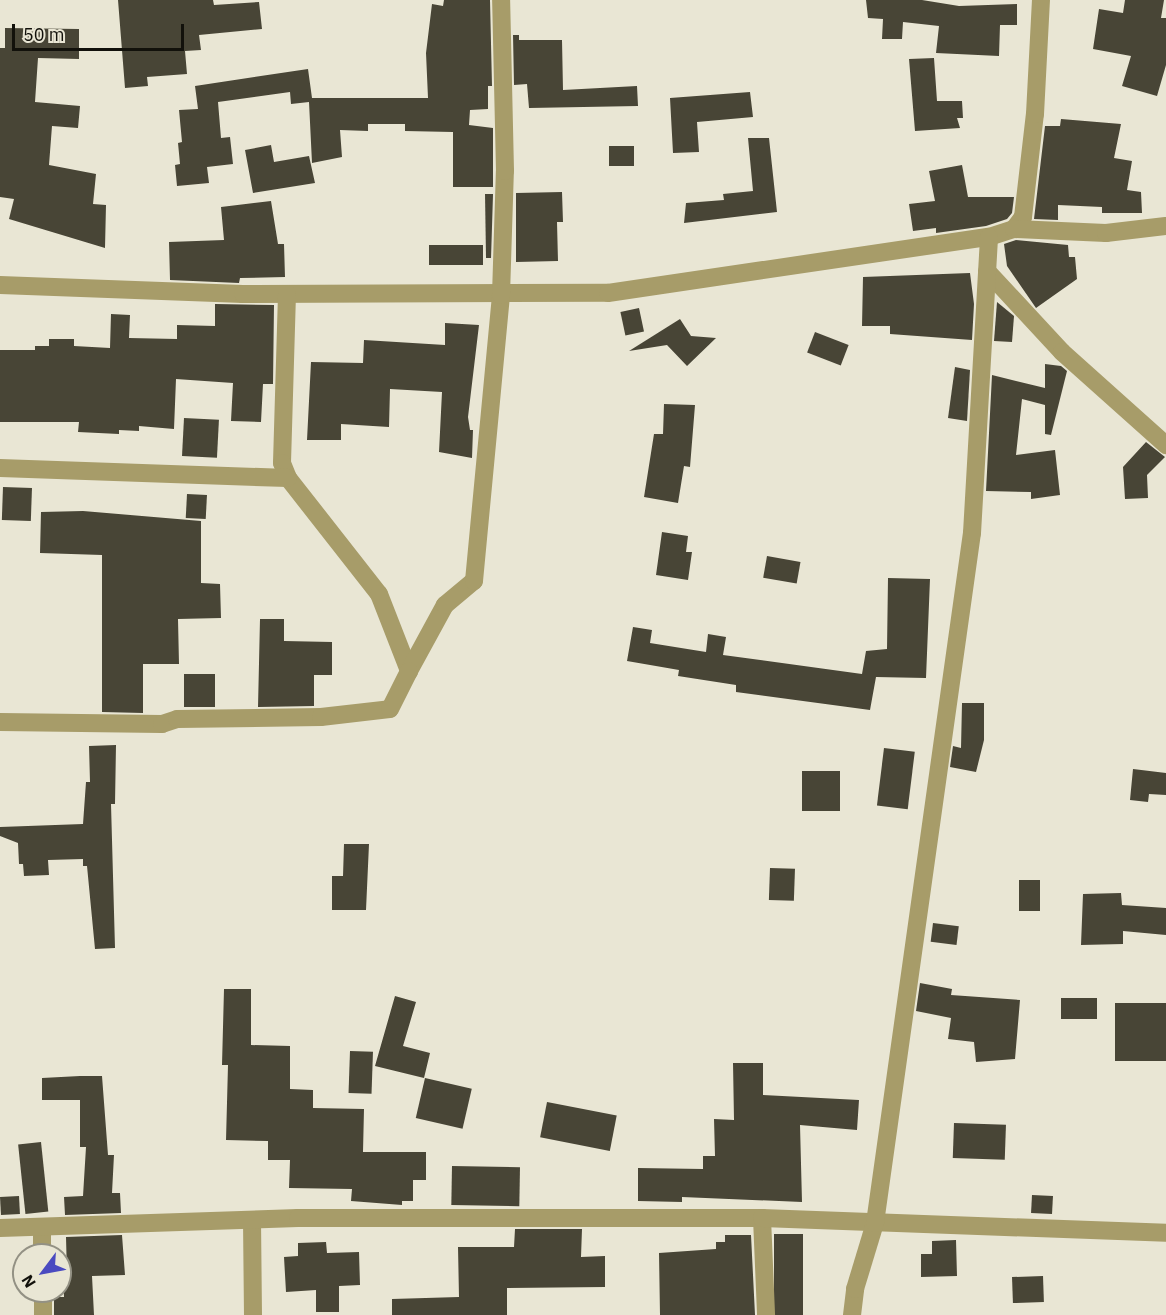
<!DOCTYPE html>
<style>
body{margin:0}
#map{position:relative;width:1166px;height:1315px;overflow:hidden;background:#e9e6d4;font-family:"IBM Plex Sans",sans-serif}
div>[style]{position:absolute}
.building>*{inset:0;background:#484536;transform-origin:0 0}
.minor>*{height:18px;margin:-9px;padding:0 9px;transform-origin:9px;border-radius:9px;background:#a79c69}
span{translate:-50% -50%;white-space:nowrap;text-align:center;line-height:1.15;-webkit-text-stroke:6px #e9e6d4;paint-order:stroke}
.north{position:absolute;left:12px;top:1243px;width:60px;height:60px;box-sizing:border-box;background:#e9e6d4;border:2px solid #939184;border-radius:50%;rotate:238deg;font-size:16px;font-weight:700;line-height:24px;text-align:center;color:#12110b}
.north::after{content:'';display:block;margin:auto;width:21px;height:27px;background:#4a4ac0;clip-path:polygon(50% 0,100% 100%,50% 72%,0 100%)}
.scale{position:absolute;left:12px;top:24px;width:172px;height:27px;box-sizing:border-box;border:3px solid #12110b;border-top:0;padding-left:8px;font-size:18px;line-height:21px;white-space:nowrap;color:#12110b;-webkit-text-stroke:4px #e9e6d4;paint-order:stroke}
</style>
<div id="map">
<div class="building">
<div style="clip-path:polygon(118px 0,213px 0,214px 5px,259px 2px,262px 29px,199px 35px,201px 50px,185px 51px,187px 74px,147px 77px,148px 86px,125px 88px)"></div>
<div style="clip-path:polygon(444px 0,490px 0,492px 86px,488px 86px,488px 109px,470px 110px,469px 125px,493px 128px,493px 187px,453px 187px,453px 132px,405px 131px,405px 124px,368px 124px,368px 131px,340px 130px,342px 157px,312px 163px,309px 102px,291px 104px,290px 92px,218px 102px,221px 138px,230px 137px,233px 164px,207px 167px,209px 183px,177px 186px,175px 165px,180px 164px,178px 143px,182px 142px,179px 110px,198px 109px,195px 86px,308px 69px,312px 98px,428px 98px,426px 53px,432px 4px,443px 6px)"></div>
<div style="clip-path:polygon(866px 0,922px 0,959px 6px,1017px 4px,1017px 25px,1000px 25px,999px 56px,936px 53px,939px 26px,903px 22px,902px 39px,882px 39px,883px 19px,868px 18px)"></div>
<div style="clip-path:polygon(1125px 0,1164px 0,1161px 18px,1166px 18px,1166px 65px,1157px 96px,1122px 86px,1131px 56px,1093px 49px,1099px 9px,1123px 13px)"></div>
<div style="clip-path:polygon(5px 28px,79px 29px,79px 59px,38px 58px,35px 102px,80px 106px,78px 128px,52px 126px,49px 165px,96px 174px,93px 204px,106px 205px,105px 248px,9px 219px,14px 199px,0 197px,0 48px,5px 48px)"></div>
<div style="clip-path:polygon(513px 35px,519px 35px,519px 40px,562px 40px,563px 90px,637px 86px,638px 106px,529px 108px,527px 84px,514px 85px)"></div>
<div style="clip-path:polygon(934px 58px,937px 101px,962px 101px,963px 118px,957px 118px,960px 128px,915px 131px,909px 59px)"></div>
<div style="clip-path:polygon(750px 92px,753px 117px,697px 122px,699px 152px,673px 153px,670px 98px)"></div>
<div style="clip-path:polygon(1061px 119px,1121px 124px,1114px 158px,1132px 161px,1127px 190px,1141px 192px,1142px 213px,1102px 213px,1102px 207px,1058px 205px,1058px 220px,1034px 219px,1045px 126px,1060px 126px)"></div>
<div style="clip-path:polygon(748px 138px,769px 138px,777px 212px,684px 223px,686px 203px,724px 200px,723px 194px,753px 191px)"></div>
<div style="clip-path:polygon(271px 145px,274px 162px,309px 156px,315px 183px,253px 193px,245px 150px)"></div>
<div style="left:609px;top:146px;width:25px;height:20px"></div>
<div style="clip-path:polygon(962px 165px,968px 197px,1014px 197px,1012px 213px,1007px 219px,986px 226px,936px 233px,936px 228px,913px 231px,909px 204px,935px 201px,929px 171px)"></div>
<div style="clip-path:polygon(562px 192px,563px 222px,557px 222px,558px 261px,516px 262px,516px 193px)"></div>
<div style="clip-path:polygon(485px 194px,493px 194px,491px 258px,486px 258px)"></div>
<div style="clip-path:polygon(271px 201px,278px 244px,284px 244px,285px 277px,240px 278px,239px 283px,170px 280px,169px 242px,224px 240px,221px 207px)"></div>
<div style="clip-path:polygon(1016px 240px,1068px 245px,1069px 257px,1075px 257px,1077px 279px,1036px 308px,1007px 266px,1004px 244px)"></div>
<div style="left:429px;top:245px;width:54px;height:20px"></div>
<div style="clip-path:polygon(970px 273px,974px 304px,972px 340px,890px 334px,890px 326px,862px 326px,863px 277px)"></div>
<div style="clip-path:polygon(997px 302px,1014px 316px,1012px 342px,994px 341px)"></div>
<div style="clip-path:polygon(215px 304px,274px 305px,273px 384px,263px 384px,261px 422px,231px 421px,233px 383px,176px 379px,174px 429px,139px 426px,139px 431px,119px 430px,119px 434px,78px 432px,79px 422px,0 422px,0 350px,35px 350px,35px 346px,49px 346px,49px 339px,74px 339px,74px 346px,110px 348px,111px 314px,130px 315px,129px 338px,177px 339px,177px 325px,215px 326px)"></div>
<div style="left:639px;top:308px;width:24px;height:19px;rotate:78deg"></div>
<div style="clip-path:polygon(680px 319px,691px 336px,716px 338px,687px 366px,667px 345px,629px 351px)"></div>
<div style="clip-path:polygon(445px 323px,479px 325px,468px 417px,470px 430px,473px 430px,472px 458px,439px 452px,442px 392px,390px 389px,389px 427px,341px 424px,341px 440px,307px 440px,311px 362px,363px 363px,364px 340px,445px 345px)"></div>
<div style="left:815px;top:332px;width:36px;height:22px;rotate:21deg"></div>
<div style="clip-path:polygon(1045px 364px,1061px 366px,1067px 371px,1051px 435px,1045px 434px,1045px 405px,1022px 399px,1016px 455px,1055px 450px,1060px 495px,1031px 499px,1031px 492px,986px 491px,992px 375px,1045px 388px)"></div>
<div style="clip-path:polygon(955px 367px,970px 370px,967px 421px,948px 418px)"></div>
<div style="clip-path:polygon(664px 404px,695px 405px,690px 467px,684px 466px,678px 503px,644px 497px,654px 434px,663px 434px)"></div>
<div style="left:184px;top:418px;width:35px;height:38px;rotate:3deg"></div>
<div style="clip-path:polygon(1146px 442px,1165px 457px,1147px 475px,1148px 498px,1125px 499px,1123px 467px)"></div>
<div style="left:3px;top:487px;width:29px;height:33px;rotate:2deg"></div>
<div style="left:187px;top:494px;width:20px;height:24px;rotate:3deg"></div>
<div style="clip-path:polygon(83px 511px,201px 521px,201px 583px,220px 584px,221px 618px,178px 619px,179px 664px,143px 664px,143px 713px,102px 712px,102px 555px,40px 553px,41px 512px)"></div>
<div style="clip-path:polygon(662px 532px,688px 536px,686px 552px,692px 552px,688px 580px,656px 575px)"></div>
<div style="left:767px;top:556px;width:34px;height:22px;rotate:10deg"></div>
<div style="clip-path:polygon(888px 578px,930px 579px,926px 678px,876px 677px,870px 710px,736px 692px,736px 685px,678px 676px,679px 670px,627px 661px,633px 627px,652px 630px,650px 643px,706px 652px,708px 634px,726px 637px,723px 655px,862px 674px,866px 651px,887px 649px)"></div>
<div style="clip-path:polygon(260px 619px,284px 619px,284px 641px,332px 642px,332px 675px,314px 675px,314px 706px,258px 707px)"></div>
<div style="left:184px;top:674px;width:31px;height:33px"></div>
<div style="clip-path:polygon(962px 703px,984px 703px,984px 740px,976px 772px,950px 767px,953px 746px,961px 748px)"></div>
<div style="clip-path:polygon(116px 745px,115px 804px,111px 804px,115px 948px,95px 949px,87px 866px,83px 866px,83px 859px,48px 860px,49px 875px,24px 876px,23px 864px,19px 864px,18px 843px,0 836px,0 827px,83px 824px,86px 782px,90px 782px,89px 746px)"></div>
<div style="left:884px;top:748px;width:31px;height:58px;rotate:7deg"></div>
<div style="clip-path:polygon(1133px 769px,1166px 773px,1166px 795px,1149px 794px,1148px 802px,1130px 800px)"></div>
<div style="left:802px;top:771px;width:38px;height:40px"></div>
<div style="clip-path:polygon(344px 844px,369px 844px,366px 910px,332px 910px,332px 876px,343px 876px)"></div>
<div style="left:770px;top:868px;width:25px;height:32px;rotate:2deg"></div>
<div style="left:1019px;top:880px;width:21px;height:31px"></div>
<div style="clip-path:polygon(1121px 893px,1122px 905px,1166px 908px,1166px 935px,1123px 931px,1123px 944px,1081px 945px,1083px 894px)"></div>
<div style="left:933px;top:923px;width:26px;height:19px;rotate:7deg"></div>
<div style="clip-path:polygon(920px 983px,952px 989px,951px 995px,1020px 1000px,1015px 1059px,976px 1062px,974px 1042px,948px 1039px,951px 1018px,916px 1011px)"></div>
<div style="clip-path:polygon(224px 989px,251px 989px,251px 1045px,290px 1046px,290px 1089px,313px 1090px,313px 1108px,364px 1109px,363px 1152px,426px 1152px,426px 1180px,413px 1180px,413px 1201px,402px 1201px,402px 1205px,351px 1201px,352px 1189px,289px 1188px,290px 1160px,268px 1160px,268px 1141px,226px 1140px,228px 1065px,222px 1065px)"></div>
<div style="clip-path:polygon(395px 996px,416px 1002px,403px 1046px,430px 1053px,424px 1078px,375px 1066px)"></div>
<div style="left:1061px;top:998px;width:36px;height:21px"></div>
<div style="left:1115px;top:1003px;width:51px;height:58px"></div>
<div style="left:350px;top:1051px;width:23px;height:42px;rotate:2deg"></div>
<div style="clip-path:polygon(733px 1063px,763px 1063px,763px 1095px,859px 1100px,857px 1130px,800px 1125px,802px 1202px,682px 1197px,682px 1202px,638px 1201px,638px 1168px,703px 1169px,703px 1156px,715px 1156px,714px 1119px,734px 1120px)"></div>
<div style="clip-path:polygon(80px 1076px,102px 1076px,108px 1155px,114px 1155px,112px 1193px,120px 1193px,121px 1213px,65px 1215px,64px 1197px,83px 1196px,86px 1147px,80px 1147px,80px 1100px,42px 1100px,42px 1078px)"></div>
<div style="left:425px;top:1078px;width:48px;height:41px;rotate:13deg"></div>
<div style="left:547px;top:1102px;width:71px;height:36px;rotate:11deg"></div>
<div style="left:954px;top:1123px;width:52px;height:35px;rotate:2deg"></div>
<div style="left:41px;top:1142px;width:70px;height:23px;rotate:84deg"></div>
<div style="left:452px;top:1166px;width:68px;height:39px;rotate:1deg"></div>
<div style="left:1032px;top:1195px;width:21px;height:18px;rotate:3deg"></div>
<div style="left:19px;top:1196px;width:18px;height:19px;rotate:87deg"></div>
<div style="clip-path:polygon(515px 1229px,582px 1229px,581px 1257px,605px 1256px,605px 1287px,507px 1288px,507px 1315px,392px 1315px,392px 1299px,459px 1297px,458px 1247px,514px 1247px)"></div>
<div style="left:774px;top:1234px;width:29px;height:81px"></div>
<div style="clip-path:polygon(122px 1235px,125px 1275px,92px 1276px,94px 1315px,54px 1315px,54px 1297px,64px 1297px,63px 1275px,67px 1275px,66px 1237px)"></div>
<div style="clip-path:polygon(725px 1235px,751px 1235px,755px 1315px,660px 1315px,659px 1253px,716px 1249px,716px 1242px,725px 1242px)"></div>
<div style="clip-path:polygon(956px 1240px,957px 1276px,921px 1277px,921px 1254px,932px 1254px,932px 1241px)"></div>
<div style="clip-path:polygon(326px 1242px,327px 1253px,359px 1252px,360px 1285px,339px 1286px,339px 1312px,316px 1312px,316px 1290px,286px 1292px,284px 1257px,298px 1256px,298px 1243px)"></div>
<div style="left:1043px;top:1276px;width:26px;height:31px;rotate:88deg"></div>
</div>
<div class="minor">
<div style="left:1014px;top:229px;width:15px;rotate:-53deg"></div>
<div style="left:1023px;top:217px;width:104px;rotate:-83.4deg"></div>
<div style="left:1035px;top:114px;width:114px;rotate:-87deg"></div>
<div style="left:987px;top:271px;width:110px;rotate:47.2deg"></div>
<div style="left:1062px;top:352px;width:140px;rotate:41.8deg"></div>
<div style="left:0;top:285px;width:243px;rotate:2.1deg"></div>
<div style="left:243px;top:294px;width:365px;rotate:-0.2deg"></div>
<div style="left:608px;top:293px;width:385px;rotate:-8.4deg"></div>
<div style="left:989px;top:237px;width:26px;rotate:-18deg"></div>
<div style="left:1014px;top:229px;width:92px;rotate:2.5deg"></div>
<div style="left:1106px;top:233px;width:60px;rotate:-6.7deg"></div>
<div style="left:287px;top:294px;width:169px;rotate:91.7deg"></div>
<div style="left:282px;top:463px;width:16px;rotate:68deg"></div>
<div style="left:288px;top:478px;width:147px;rotate:51.9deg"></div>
<div style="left:379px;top:594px;width:83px;rotate:68.7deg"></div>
<div style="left:409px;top:671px;width:75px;rotate:-61.4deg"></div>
<div style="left:445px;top:605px;width:38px;rotate:-40deg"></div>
<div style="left:474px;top:581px;width:287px;rotate:-84.6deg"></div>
<div style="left:501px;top:295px;width:124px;rotate:-88.2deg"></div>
<div style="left:505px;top:171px;width:171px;rotate:-91.3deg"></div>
<div style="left:0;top:468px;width:288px;rotate:2deg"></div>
<div style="left:0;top:722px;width:162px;rotate:0.7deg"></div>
<div style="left:162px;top:724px;width:16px;rotate:-18deg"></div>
<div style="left:177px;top:719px;width:144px;rotate:-0.8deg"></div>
<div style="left:321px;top:717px;width:69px;rotate:-6.6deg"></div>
<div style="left:390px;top:709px;width:42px;rotate:-63.4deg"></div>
<div style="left:762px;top:1218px;width:97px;rotate:87.6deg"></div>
<div style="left:252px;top:1220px;width:95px;rotate:89.4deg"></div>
<div style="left:42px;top:1227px;width:28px;rotate:90deg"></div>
<div style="left:0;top:1228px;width:298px;rotate:-1.9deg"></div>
<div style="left:298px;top:1218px;width:464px"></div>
<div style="left:762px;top:1218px;width:404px;rotate:2.1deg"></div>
<div style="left:43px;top:1291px;width:24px;rotate:90deg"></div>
<div style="left:852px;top:1315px;width:26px;rotate:-83deg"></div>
<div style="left:855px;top:1289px;width:69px;rotate:-73.1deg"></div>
<div style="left:875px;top:1223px;width:697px;rotate:-82deg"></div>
<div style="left:972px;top:533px;width:296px;rotate:-86.7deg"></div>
</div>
<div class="north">N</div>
<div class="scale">50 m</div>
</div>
